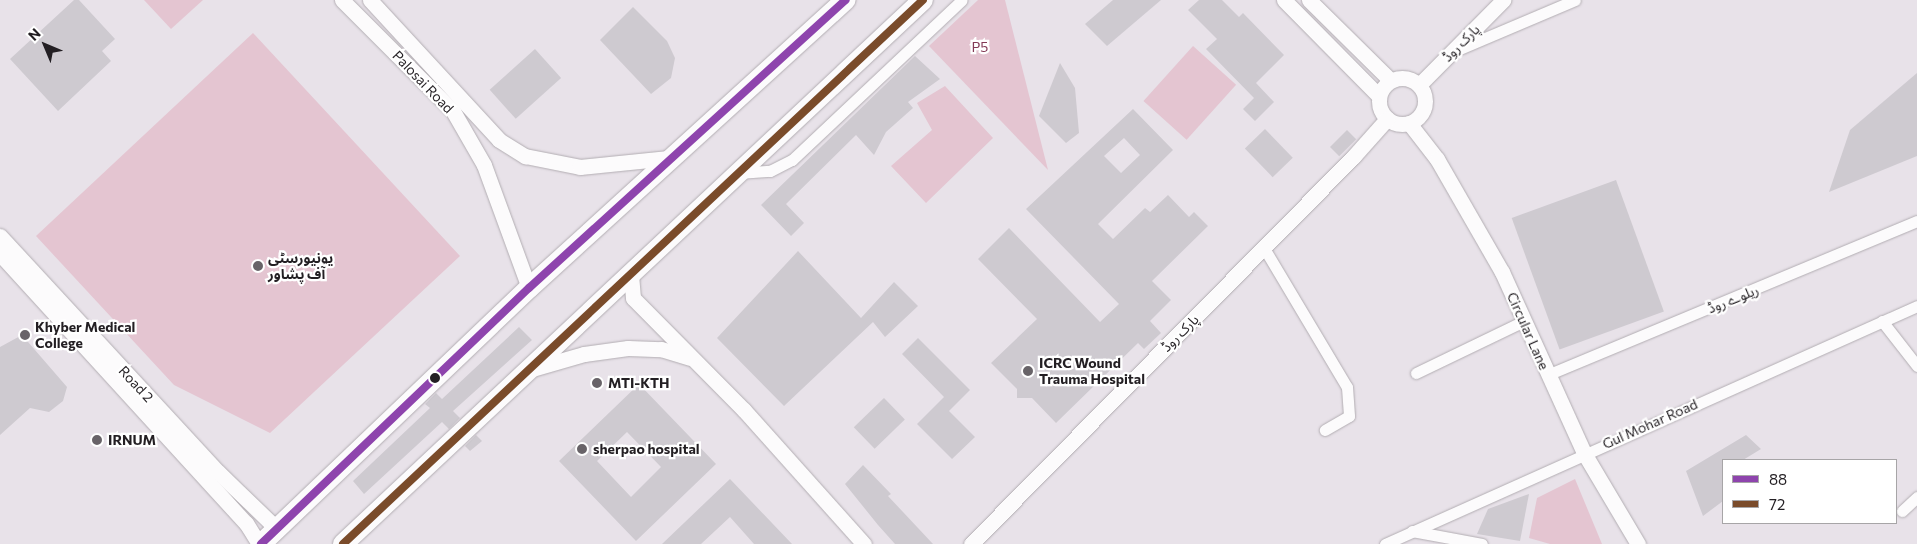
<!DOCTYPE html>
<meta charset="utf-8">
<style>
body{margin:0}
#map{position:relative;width:1917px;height:544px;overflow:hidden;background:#e8e2e9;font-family:Commissioner,"Noto Sans Arabic",sans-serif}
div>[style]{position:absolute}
.green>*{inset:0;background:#e4c5d1;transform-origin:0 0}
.building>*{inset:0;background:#cecad0;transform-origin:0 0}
.roads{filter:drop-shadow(0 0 1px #b2adb2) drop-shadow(0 0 1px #b2adb2)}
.minor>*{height:11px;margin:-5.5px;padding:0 5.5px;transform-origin:5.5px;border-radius:5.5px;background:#fcfbfc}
.tertiary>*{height:15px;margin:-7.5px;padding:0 7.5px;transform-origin:7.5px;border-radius:7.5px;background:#fcfbfc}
.tertiary>.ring{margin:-7.5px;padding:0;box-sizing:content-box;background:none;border:15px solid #fcfbfc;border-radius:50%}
.trunk>*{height:20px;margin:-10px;padding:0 10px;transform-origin:10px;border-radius:10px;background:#fcfbfc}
.bus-1>*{height:8px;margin:-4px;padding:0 4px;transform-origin:4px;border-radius:4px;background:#8e44ad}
.bus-2>*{height:8px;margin:-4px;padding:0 4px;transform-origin:4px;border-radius:4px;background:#7a4b2a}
.dots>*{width:14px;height:14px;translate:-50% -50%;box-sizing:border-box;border:2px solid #fff;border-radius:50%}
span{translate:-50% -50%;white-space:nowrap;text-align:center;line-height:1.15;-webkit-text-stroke:4.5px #fff;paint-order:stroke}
.street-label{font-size:14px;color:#231f23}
.park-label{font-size:14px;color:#833a56}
.poi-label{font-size:14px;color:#231f23;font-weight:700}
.left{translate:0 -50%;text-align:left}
.legend{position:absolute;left:1722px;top:459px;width:175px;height:65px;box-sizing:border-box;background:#fff;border:1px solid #a7a5a7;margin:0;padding:6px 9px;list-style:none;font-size:15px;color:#231f23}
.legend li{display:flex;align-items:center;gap:10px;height:25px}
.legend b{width:25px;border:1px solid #a7a5a7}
.north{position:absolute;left:20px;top:20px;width:50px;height:50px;-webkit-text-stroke:4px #fff;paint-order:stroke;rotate:315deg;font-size:14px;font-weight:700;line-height:20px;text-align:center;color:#231f23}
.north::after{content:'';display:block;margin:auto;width:18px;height:22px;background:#231f23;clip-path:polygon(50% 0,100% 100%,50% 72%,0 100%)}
</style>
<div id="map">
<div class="green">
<div style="clip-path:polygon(144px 0,203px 0,171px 29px)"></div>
<div style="clip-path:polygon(978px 0,1005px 0,1048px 170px,929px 46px)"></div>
<div style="clip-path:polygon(253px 33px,460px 256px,270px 433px,174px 385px,36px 236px)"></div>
<div style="left:1193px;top:46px;width:58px;height:74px;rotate:42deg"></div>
<div style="clip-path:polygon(945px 86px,993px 138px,926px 203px,891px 166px,932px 130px,917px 103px)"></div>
<div style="clip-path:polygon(1575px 479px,1602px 544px,1550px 544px,1529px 538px,1537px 498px)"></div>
</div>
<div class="building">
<div style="clip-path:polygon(74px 0,79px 0,115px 39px,102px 51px,111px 61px,58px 111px,10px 59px)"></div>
<div style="clip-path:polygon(1113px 0,1161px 0,1107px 46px,1085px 24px)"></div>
<div style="clip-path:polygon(1199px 0,1222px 0,1239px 17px,1243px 13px,1284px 55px,1256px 83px,1274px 102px,1255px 121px,1243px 109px,1254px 98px,1206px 49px,1217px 39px,1188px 10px)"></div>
<div style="clip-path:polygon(633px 7px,667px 41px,675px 58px,671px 78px,651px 94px,600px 40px)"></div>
<div style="left:535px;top:49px;width:39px;height:61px;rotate:48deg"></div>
<div style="clip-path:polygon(915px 56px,940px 79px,908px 102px,913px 108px,886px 132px,874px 155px,856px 135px,786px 204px,804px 223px,791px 236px,761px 205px)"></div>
<div style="clip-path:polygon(1060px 63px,1075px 88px,1079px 133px,1066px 143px,1039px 116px)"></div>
<div style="clip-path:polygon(1917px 73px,1917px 156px,1829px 192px,1850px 130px)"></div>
<div style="clip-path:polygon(evenodd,1133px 109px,1173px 150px,1098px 224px,1113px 239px,1145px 208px,1150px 212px,1168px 195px,1189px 217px,1194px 212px,1208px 226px,1152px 281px,1171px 300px,1150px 321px,1161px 333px,1144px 349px,1138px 343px,1056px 423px,1032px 398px,1017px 398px,1017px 389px,991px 363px,1037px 319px,978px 259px,1009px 228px,1100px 322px,1119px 304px,1026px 209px,1133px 109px,1124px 138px,1140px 155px,1121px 173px,1104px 156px,1124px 138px)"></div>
<div style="left:1265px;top:129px;width:40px;height:28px;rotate:46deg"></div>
<div style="left:1347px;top:130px;width:13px;height:24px;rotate:45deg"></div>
<div style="left:1616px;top:180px;width:140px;height:111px;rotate:70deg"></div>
<div style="clip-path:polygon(798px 251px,861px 318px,894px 282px,918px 306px,885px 337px,873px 322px,784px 406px,717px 338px)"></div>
<div style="clip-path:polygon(519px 327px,532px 340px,453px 411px,460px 418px,449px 429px,442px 422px,364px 494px,353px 481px,430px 408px,425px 404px,436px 393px,442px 399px)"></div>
<div style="clip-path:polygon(22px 335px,67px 387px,63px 401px,49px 412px,30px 408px,0 435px,0 347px)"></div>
<div style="clip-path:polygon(918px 338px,970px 390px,949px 411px,975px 437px,952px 459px,917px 424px,944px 397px,902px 354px)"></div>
<div style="clip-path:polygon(evenodd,639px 384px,716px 464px,636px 541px,559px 461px,639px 384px,627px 432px,661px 467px,631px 497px,597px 461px,627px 432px)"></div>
<div style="left:884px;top:398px;width:30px;height:42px;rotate:46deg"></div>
<div style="clip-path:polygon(476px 435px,482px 441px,470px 451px,465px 446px)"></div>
<div style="clip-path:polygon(1746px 435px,1761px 449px,1743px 460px,1723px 460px,1723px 501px,1703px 516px,1686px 471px)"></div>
<div style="clip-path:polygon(863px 465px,891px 494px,888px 496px,933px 544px,895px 544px,878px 525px,845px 484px)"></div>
<div style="clip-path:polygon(730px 479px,792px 544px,754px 544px,730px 517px,701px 544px,662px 544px)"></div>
<div style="clip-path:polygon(1529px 494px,1520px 541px,1477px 534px,1488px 509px)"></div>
</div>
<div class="roads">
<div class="minor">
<div style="left:1457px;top:50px;width:128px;rotate:-23deg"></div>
<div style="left:738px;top:173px;width:32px;rotate:-4deg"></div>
<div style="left:770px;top:171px;width:25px;rotate:-27deg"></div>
<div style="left:792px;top:160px;width:233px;rotate:-43.3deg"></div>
<div style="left:1264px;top:248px;width:162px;rotate:59.2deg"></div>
<div style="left:1347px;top:387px;width:29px;rotate:86deg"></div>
<div style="left:1349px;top:416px;width:28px;rotate:150deg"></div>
<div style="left:1882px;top:321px;width:57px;rotate:52.1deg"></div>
<div style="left:1416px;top:373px;width:120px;rotate:-25.7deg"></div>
<div style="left:1547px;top:375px;width:401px;rotate:-22.6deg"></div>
<div style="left:1902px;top:511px;width:21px;rotate:-43deg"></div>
<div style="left:1412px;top:531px;width:71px;rotate:10.5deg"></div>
<div style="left:1385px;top:544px;width:583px;rotate:-24.1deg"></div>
</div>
<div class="tertiary">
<div style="left:342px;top:0;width:157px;rotate:45deg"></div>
<div style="left:453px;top:111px;width:62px;rotate:60.1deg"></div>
<div style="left:484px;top:165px;width:131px;rotate:69.9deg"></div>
<div style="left:370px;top:0;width:190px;rotate:47.3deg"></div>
<div style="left:499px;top:140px;width:31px;rotate:32deg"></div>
<div style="left:525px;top:156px;width:56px;rotate:11.3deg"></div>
<div style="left:580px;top:167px;width:89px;rotate:-5.8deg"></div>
<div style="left:1284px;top:0;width:135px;rotate:45.3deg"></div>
<div style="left:1309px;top:0;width:114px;rotate:44.6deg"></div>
<div class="ring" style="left:1379px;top:78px;width:31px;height:31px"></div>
<div style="left:1419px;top:85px;width:120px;rotate:-45.3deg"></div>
<div style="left:1409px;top:123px;width:46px;rotate:52.1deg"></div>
<div style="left:1437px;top:159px;width:130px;rotate:60.1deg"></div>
<div style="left:1502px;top:272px;width:199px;rotate:65.6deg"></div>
<div style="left:1584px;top:453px;width:106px;rotate:59.3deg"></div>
<div style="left:0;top:236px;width:321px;rotate:47.3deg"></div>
<div style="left:218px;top:472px;width:81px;rotate:44deg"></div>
<div style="left:0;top:254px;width:365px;rotate:47.6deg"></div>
<div style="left:246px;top:523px;width:25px;rotate:58deg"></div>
<div style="left:631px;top:275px;width:23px;rotate:85deg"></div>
<div style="left:633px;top:298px;width:158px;rotate:45.3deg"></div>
<div style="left:744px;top:410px;width:180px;rotate:48.2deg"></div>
<div style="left:532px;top:369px;width:54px;rotate:-16.1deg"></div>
<div style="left:584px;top:354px;width:44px;rotate:-7.8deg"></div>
<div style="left:628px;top:348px;width:33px;rotate:2deg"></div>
<div style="left:661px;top:349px;width:30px;rotate:17deg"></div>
<div style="left:971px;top:544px;width:545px;rotate:-45.37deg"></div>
<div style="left:1354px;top:156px;width:50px;rotate:-48.3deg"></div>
</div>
<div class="trunk">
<div style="left:261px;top:544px;width:371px;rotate:-43.7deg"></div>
<div style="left:529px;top:288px;width:428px;rotate:-42.3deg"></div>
<div style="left:343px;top:544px;width:795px;rotate:-43.17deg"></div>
</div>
</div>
<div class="bus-1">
<div style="left:261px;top:544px;width:371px;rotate:-43.7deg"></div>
<div style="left:529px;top:288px;width:428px;rotate:-42.3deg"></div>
</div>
<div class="bus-2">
<div style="left:343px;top:544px;width:795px;rotate:-43.17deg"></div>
</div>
<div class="dots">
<div style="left:258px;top:266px;background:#686368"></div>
<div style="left:25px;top:335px;background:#686368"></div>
<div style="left:1028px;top:371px;background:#686368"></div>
<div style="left:435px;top:378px;background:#231f23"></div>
<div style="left:597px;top:383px;background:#686368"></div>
<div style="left:97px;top:440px;background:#686368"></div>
<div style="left:582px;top:449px;background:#686368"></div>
</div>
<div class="street-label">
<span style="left:1461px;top:43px;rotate:-45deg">پارک روڈ</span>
<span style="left:423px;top:82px;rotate:46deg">Palosai Road</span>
<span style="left:1733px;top:299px;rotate:-22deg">ریلوے روڈ</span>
<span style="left:1528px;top:331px;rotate:66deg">Circular Lane</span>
<span style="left:1180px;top:333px;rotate:-45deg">پارک روڈ</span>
<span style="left:136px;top:384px;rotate:47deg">Road 2</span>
<span style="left:1650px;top:424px;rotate:-24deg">Gul Mohar Road</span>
</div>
<div class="park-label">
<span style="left:980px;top:47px">P5</span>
</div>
<div class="poi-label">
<span class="left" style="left:268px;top:266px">یونیورسٹی<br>آف پشاور</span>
<span class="left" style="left:35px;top:335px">Khyber Medical<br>College</span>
<span class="left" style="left:1039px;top:371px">ICRC Wound<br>Trauma Hospital</span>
<span class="left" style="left:608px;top:383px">MTI-KTH</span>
<span class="left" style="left:108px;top:440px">IRNUM</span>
<span class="left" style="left:593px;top:449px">sherpao hospital</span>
</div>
<ul class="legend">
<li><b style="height:6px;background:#8e44ad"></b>88</li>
<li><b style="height:6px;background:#7a4b2a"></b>72</li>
</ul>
<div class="north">N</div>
</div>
